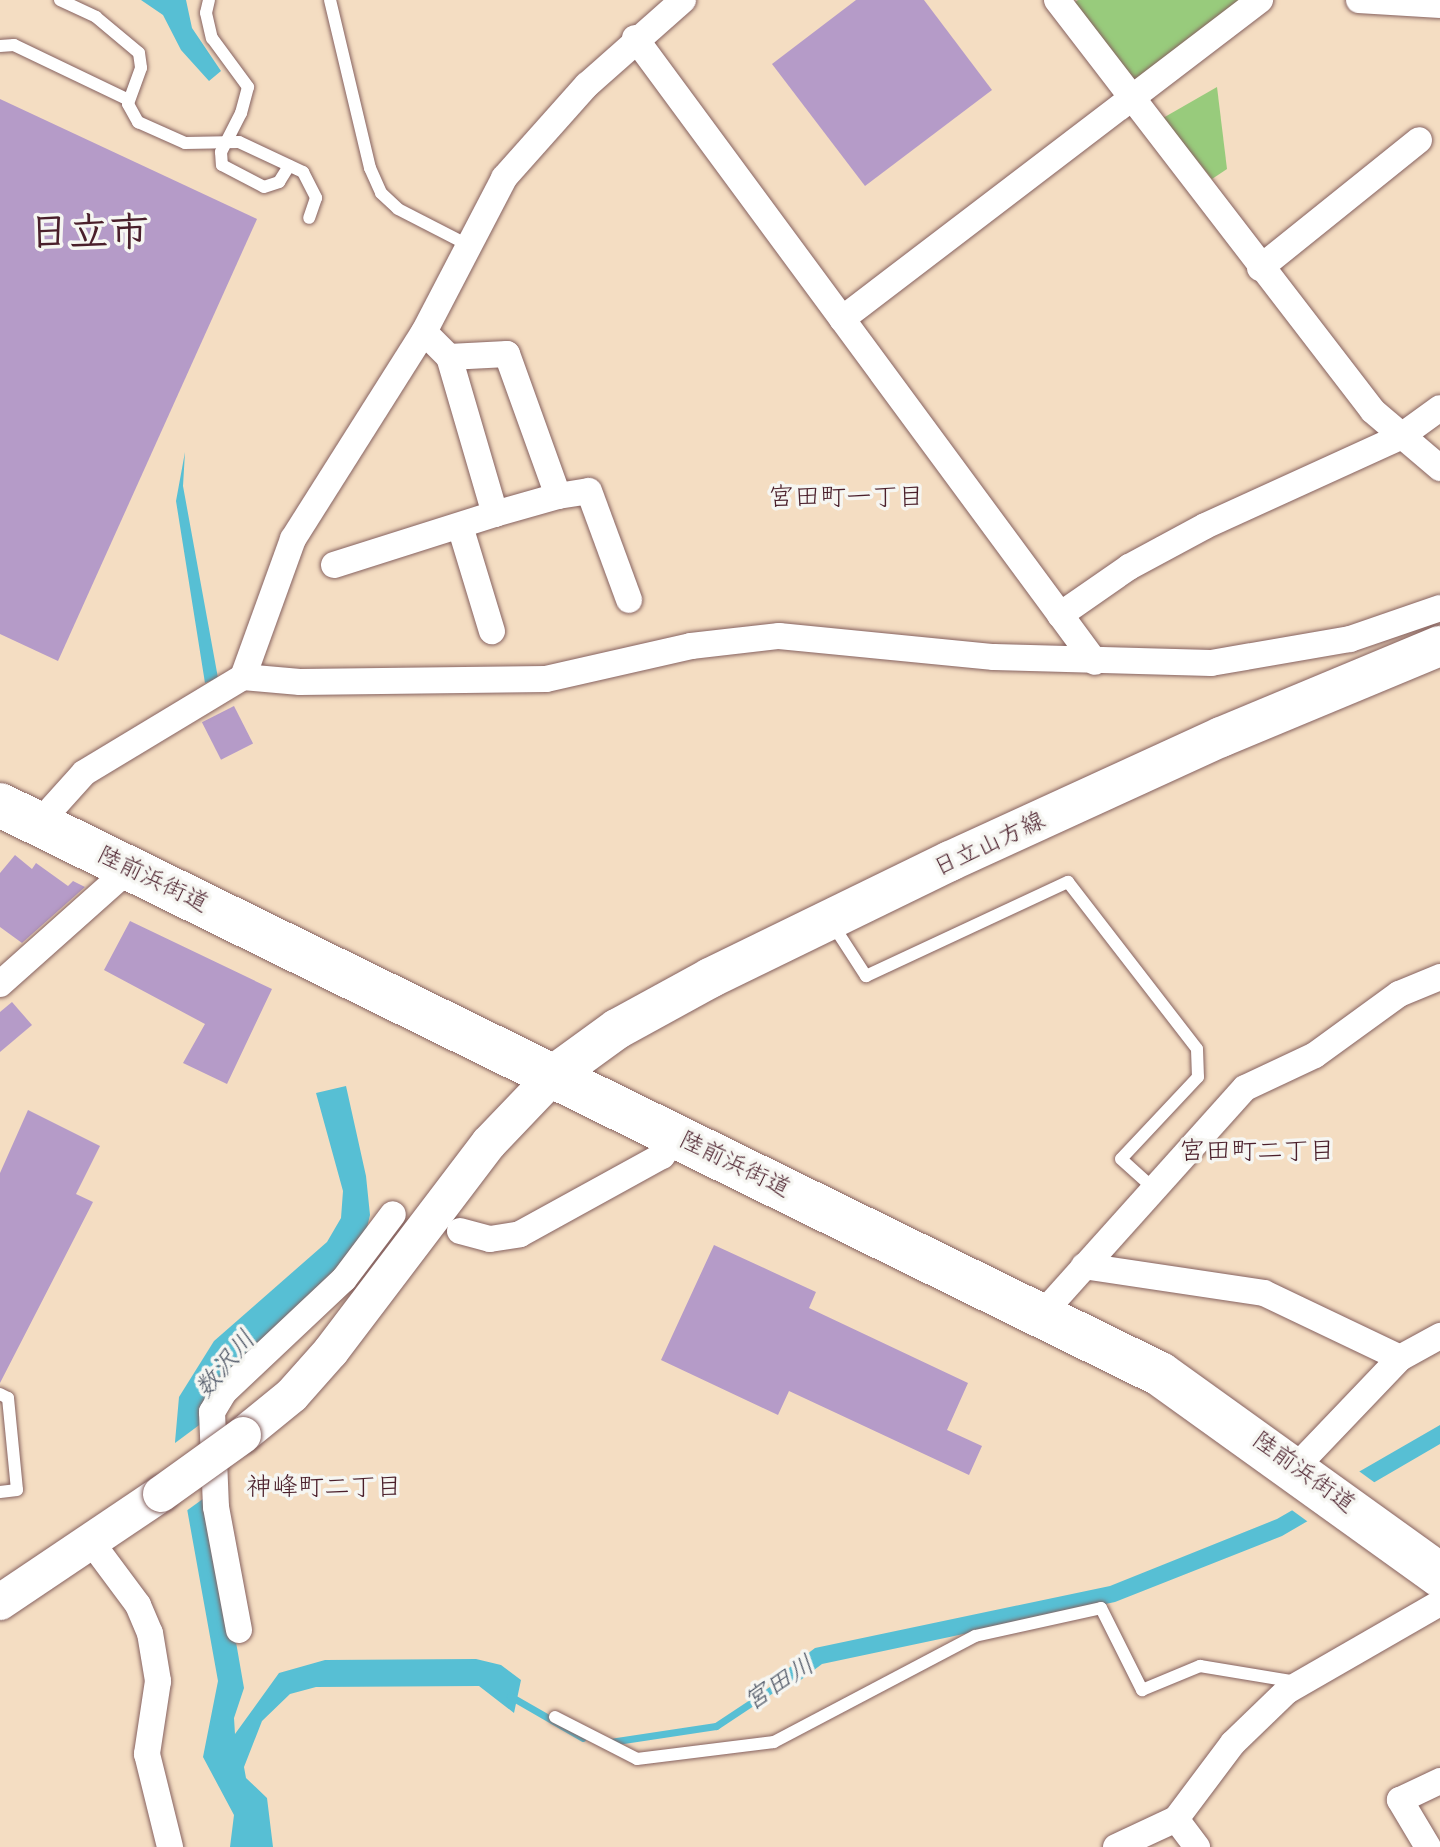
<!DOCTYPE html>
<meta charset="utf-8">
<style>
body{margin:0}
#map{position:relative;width:1440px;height:1847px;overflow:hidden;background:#f4ddc2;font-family:Sriracha,"Klee One",sans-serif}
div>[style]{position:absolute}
.green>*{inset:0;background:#98cb7c}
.water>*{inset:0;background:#57bfd4}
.pier>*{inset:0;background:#f4ddc2}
.stream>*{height:7px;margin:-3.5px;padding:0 3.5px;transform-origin:3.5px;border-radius:3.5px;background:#57bfd4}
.building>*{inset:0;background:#b59bc8;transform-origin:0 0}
.roads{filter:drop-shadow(0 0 2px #866260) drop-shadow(0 0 2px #866260)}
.lane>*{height:12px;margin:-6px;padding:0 6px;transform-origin:6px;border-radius:6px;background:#fff}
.street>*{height:26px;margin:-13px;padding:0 13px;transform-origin:13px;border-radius:13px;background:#fff}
.secondary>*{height:36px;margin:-18px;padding:0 18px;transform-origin:18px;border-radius:18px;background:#fff}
.primary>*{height:40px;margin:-20px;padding:0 20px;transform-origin:20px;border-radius:20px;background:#fff}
.highway>*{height:44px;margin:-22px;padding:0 22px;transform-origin:22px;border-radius:22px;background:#fff}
.bridges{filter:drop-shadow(0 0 2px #866260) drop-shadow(0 0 2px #866260)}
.secondary-bridge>*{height:36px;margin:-18px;padding:0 18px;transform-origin:18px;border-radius:18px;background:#fff}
span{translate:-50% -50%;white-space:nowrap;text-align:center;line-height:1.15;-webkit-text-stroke:7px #f6f6f2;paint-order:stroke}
.street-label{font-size:24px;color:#4a1f2b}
.neighbourhood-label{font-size:26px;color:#4a1f2b}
.water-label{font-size:26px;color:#4f5766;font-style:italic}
.town-label{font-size:40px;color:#4a1f2b;font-weight:700}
</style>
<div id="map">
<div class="green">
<div style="clip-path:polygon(1078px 0,1244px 0,1137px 82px,1072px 4px)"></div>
<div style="clip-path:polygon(1217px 87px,1227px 169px,1212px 179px,1163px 118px)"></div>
</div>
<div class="water">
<div style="clip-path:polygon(141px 0,186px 0,192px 28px,221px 71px,209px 81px,181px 50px,163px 15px)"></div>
<div style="clip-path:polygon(185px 452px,183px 486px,218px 678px,205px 683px,176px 501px)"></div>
<div style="clip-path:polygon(346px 1086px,366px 1176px,370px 1215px,365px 1236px,339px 1270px,222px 1377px,213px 1510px,244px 1688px,234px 1718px,235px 1734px,279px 1673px,325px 1660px,476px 1659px,501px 1665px,521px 1680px,514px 1713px,479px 1686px,316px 1687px,290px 1694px,262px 1721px,244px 1767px,246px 1778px,267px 1798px,273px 1847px,230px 1847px,234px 1815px,203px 1757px,218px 1681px,175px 1442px,179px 1397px,214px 1341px,327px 1242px,341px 1218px,343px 1191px,316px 1093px)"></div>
<div style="clip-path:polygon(1440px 1425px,1440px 1444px,1282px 1536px,1115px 1602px,822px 1664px,794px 1685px,785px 1671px,815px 1648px,1110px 1586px,1277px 1519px)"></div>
</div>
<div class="pier">
<div style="clip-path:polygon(206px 1420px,214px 1491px,182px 1514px,171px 1446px)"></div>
<div style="clip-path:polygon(1356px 1469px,1378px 1485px,1311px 1524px,1289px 1508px)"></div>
</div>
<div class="stream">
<div style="left:510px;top:1696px;width:84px;rotate:29.9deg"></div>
<div style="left:610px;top:1742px;width:107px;rotate:-8.6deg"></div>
<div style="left:716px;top:1726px;width:96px;rotate:-33.5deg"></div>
</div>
<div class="building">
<div style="clip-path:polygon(856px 0,924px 0,992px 90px,865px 186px,772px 64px)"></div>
<div style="clip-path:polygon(0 99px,257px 219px,58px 661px,0 634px)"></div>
<div style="left:234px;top:706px;width:42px;height:36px;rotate:63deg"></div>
<div style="clip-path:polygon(15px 855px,32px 869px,36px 863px,68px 886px,73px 881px,85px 887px,22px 943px,0 927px,0 873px)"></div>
<div style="clip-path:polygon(130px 921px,272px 989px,227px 1084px,183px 1063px,205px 1024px,104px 970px)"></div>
<div style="clip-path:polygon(12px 1002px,32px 1025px,0 1052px,0 1012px)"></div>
<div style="clip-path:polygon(28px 1110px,100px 1146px,76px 1194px,93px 1202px,0 1383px,0 1173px)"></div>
<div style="clip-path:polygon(714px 1245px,816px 1292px,809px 1308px,968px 1383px,947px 1430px,982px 1446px,969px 1475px,789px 1391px,778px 1415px,661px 1360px)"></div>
</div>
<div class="roads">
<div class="lane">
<div style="left:60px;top:0;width:40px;rotate:25deg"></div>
<div style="left:96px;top:17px;width:56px;rotate:39.9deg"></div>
<div style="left:139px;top:53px;width:15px;rotate:82deg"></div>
<div style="left:141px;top:68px;width:38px;rotate:110deg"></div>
<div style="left:128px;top:104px;width:21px;rotate:61deg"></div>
<div style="left:138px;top:122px;width:51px;rotate:24.1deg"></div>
<div style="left:185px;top:143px;width:54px;rotate:-1.1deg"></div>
<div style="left:239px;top:142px;width:71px;rotate:25.1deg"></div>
<div style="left:303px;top:172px;width:29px;rotate:63deg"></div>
<div style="left:316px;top:198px;width:21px;rotate:109deg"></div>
<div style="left:209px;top:0;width:13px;rotate:103deg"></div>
<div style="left:206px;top:13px;width:26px;rotate:77deg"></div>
<div style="left:212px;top:38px;width:61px;rotate:53.7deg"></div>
<div style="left:248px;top:87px;width:27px;rotate:105deg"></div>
<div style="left:241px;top:113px;width:44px;rotate:117.1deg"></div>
<div style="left:221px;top:152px;width:13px;rotate:86deg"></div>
<div style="left:222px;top:165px;width:47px;rotate:27.6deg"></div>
<div style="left:264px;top:187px;width:16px;rotate:-18deg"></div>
<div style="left:279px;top:182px;width:19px;rotate:-58deg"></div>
<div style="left:330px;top:0;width:173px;rotate:76.6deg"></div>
<div style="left:370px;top:168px;width:27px;rotate:66deg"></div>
<div style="left:381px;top:193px;width:23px;rotate:43deg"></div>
<div style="left:398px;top:209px;width:81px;rotate:27.2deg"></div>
<div style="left:0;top:46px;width:14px;rotate:-4deg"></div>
<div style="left:14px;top:45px;width:127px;rotate:25.6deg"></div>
<div style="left:833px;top:925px;width:61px;rotate:57.1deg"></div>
<div style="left:866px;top:976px;width:223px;rotate:-25deg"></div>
<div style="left:1068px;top:882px;width:211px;rotate:52.3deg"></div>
<div style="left:1197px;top:1049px;width:28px;rotate:88deg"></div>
<div style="left:1198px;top:1077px;width:112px;rotate:133.2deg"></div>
<div style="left:1121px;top:1159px;width:42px;rotate:42.1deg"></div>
<div style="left:0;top:1394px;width:9px;rotate:27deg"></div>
<div style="left:8px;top:1398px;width:92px;rotate:84.4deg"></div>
<div style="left:17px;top:1490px;width:17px;rotate:173deg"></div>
<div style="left:555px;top:1717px;width:92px;rotate:27.1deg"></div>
<div style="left:637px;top:1759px;width:138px;rotate:-7.1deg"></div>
<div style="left:774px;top:1742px;width:227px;rotate:-27.8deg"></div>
<div style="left:975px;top:1636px;width:129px;rotate:-12.5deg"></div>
<div style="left:1101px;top:1608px;width:92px;rotate:63.4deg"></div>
<div style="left:1142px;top:1690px;width:63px;rotate:-22.5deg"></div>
<div style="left:1200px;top:1666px;width:98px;rotate:9.4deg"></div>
</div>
<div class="street">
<div style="left:1057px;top:0;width:518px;rotate:52.44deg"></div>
<div style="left:1373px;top:411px;width:88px;rotate:40.4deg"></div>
<div style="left:1359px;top:0;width:81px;rotate:3.5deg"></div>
<div style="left:635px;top:38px;width:775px;rotate:53.6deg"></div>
<div style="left:1260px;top:268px;width:204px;rotate:-38.8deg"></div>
<div style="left:842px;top:319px;width:526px;rotate:-37.35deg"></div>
<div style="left:449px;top:357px;width:58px;rotate:-3deg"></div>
<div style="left:507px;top:354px;width:151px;rotate:70.2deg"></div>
<div style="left:558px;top:496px;width:66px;rotate:164.1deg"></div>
<div style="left:558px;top:496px;width:31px;rotate:-9deg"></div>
<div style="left:589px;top:491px;width:116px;rotate:69.8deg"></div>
<div style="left:460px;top:526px;width:110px;rotate:73.1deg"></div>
<div style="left:334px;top:565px;width:169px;rotate:-17.6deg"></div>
<div style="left:495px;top:514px;width:164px;rotate:-106.3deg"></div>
<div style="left:449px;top:357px;width:35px;rotate:-135deg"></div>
<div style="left:1060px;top:615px;width:84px;rotate:-34.8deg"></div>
<div style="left:1129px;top:567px;width:86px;rotate:-28.3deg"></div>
<div style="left:1205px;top:526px;width:214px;rotate:-24.5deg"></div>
<div style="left:1400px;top:437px;width:49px;rotate:-35.9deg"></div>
<div style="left:243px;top:677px;width:57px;rotate:5deg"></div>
<div style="left:300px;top:682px;width:246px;rotate:-0.7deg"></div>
<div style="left:546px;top:679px;width:149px;rotate:-12.8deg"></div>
<div style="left:691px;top:646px;width:89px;rotate:-6.5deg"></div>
<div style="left:779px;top:636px;width:216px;rotate:5.6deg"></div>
<div style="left:994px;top:657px;width:217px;rotate:1.6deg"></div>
<div style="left:1211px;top:663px;width:141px;rotate:-9.8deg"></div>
<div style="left:1350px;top:639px;width:95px;rotate:-19deg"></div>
<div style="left:39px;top:823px;width:67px;rotate:-48deg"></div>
<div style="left:84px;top:773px;width:186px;rotate:-31.1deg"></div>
<div style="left:243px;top:677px;width:147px;rotate:-70.1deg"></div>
<div style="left:293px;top:539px;width:245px;rotate:-57.7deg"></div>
<div style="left:424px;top:332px;width:174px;rotate:-62.5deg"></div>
<div style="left:504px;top:178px;width:125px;rotate:-48.3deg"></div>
<div style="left:587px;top:85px;width:128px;rotate:-41.5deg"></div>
<div style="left:0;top:984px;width:174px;rotate:-41.7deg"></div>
<div style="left:460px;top:1231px;width:31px;rotate:15deg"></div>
<div style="left:490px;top:1239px;width:30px;rotate:-9deg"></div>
<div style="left:520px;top:1234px;width:162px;rotate:-28.8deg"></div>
<div style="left:662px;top:1156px;width:26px;rotate:-54deg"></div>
<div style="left:1084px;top:1266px;width:182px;rotate:8.5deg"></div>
<div style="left:1264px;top:1293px;width:151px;rotate:25.5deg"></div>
<div style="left:1043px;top:1313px;width:302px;rotate:-48.1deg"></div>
<div style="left:1245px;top:1088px;width:77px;rotate:-25.2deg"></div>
<div style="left:1315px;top:1055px;width:104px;rotate:-36deg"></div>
<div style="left:1399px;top:994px;width:44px;rotate:-22.5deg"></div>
<div style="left:1296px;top:1467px;width:151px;rotate:-46.3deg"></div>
<div style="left:1400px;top:1358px;width:46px;rotate:-28.8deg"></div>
<div style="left:92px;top:1543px;width:77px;rotate:53.4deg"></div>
<div style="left:138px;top:1605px;width:30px;rotate:67deg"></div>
<div style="left:150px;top:1633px;width:49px;rotate:80.5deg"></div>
<div style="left:158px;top:1681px;width:74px;rotate:98.6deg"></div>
<div style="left:147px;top:1754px;width:96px;rotate:76.1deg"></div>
<div style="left:239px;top:1630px;width:125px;rotate:-100.6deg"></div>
<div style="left:216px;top:1507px;width:95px;rotate:-92.4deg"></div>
<div style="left:212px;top:1412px;width:23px;rotate:-59deg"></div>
<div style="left:224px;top:1392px;width:165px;rotate:-43.3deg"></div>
<div style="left:344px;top:1279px;width:81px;rotate:-53deg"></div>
<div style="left:1176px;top:1819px;width:35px;rotate:53deg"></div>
<div style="left:1116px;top:1847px;width:66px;rotate:-25deg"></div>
<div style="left:1176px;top:1819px;width:95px;rotate:-53.1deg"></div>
<div style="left:1233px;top:1743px;width:75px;rotate:-43.9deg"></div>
<div style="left:1287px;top:1691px;width:177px;rotate:-29.9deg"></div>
<div style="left:1428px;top:1847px;width:55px;rotate:-120.8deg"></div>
<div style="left:1400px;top:1800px;width:44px;rotate:-25.4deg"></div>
</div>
<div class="secondary">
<div style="left:243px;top:1435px;width:63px;rotate:-39.2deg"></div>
<div style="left:292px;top:1395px;width:59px;rotate:-48.4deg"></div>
<div style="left:331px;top:1351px;width:261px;rotate:-52.8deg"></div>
<div style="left:489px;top:1143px;width:95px;rotate:-46.3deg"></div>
<div style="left:0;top:1602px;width:194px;rotate:-33.9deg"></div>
</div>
<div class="primary">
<div style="left:555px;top:1074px;width:77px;rotate:-36deg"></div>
<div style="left:617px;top:1029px;width:106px;rotate:-28.7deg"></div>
<div style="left:710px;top:978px;width:267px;rotate:-26deg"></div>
<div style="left:950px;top:861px;width:298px;rotate:-24.6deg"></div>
<div style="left:1221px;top:737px;width:237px;rotate:-22.6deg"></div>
</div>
<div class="highway">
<div style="left:0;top:805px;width:1292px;rotate:26.13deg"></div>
<div style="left:1160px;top:1374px;width:345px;rotate:35.7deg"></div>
</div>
</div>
<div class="bridges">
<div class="secondary-bridge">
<div style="left:161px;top:1494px;width:101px;rotate:-35.7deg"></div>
</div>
</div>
<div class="street-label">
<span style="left:989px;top:844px;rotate:-25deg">日立山方線</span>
<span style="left:153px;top:879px;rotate:26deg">陸前浜街道</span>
<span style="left:735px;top:1164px;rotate:26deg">陸前浜街道</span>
<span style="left:1304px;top:1472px;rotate:36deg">陸前浜街道</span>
</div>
<div class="neighbourhood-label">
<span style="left:846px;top:497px">宮田町一丁目</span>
<span style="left:1257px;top:1151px">宮田町二丁目</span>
<span style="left:324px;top:1487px">神峰町二丁目</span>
</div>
<div class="water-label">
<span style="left:225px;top:1364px;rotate:-50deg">数沢川</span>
<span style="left:779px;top:1683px;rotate:-33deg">宮田川</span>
</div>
<div class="town-label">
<span style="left:89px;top:232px">日立市</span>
</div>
</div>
